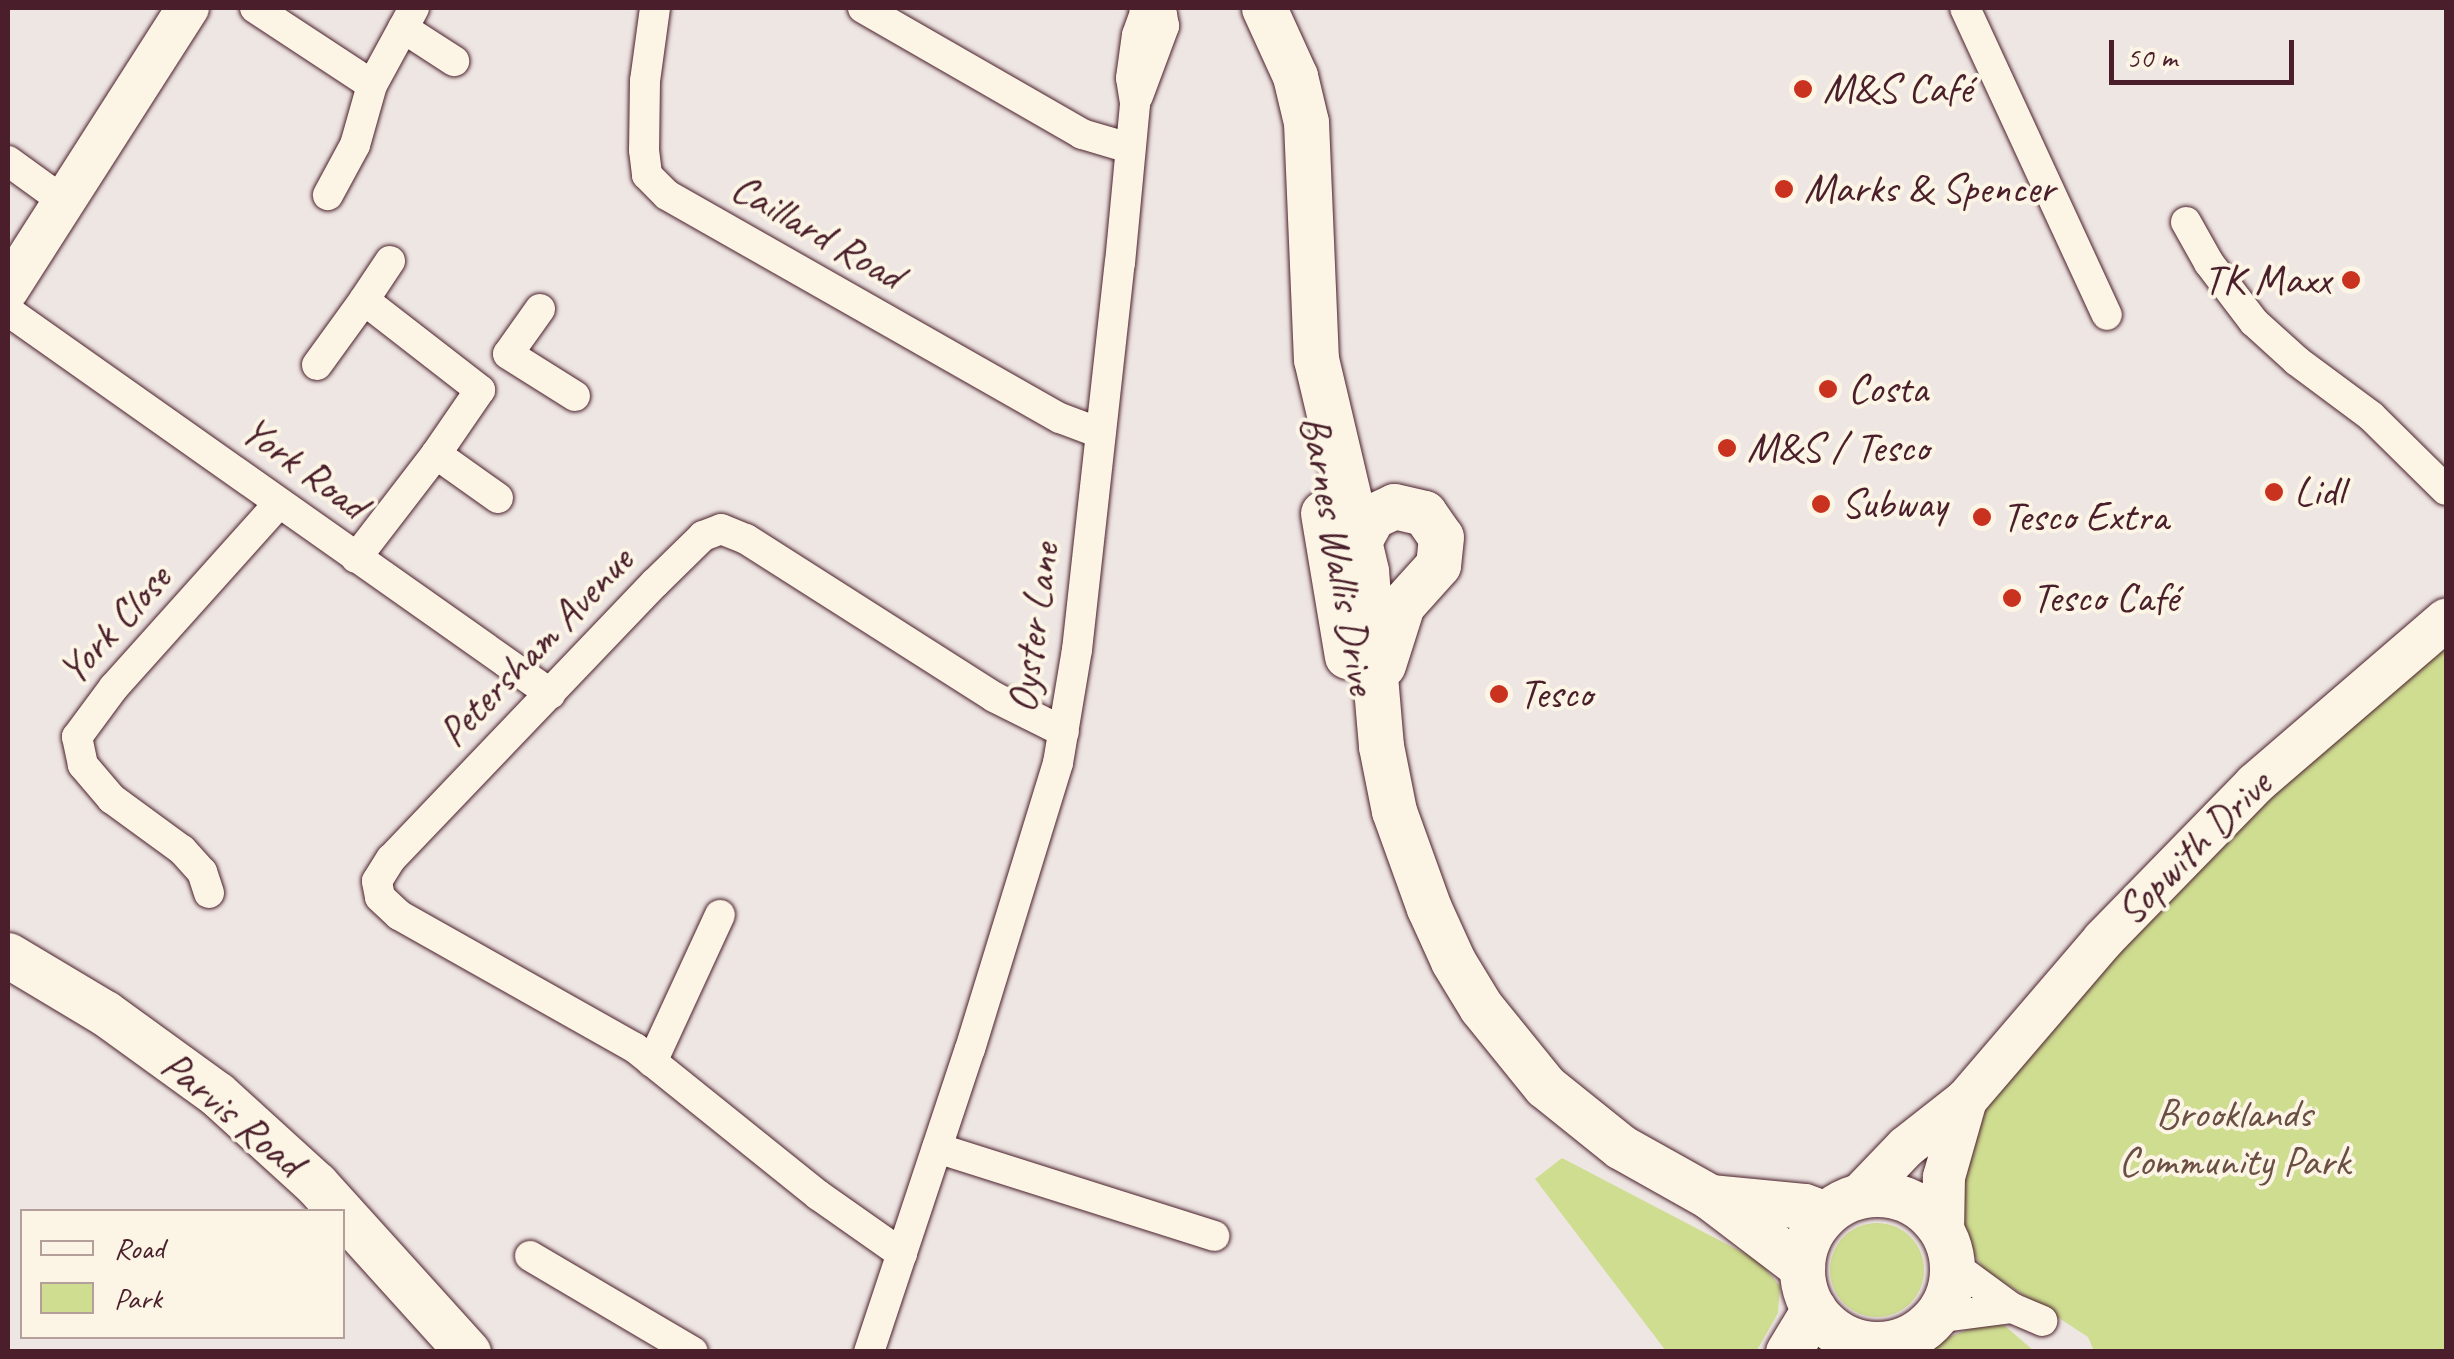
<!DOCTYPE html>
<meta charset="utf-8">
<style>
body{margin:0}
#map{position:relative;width:2454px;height:1359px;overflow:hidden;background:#eee6e3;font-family:Caveat,sans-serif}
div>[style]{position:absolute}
.green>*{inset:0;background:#cfdd91}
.round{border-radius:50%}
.roads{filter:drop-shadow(0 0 2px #4a1f2b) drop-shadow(0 0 2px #4a1f2b)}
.street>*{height:30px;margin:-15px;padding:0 15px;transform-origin:15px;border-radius:15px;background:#fcf5e5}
.secondary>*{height:42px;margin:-21px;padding:0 21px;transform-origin:21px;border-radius:21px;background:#fcf5e5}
.primary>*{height:45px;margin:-22.5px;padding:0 22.5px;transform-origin:22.5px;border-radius:22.5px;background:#fcf5e5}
.primary>.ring{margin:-22.5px;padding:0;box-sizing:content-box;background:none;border:45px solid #fcf5e5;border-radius:50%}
.dots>*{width:28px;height:28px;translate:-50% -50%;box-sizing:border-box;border:5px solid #fcf5e5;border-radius:50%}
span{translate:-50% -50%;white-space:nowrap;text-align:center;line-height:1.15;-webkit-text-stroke:8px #fcf5e5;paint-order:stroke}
.poi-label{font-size:42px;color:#4a1f2b}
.left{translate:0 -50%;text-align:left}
.right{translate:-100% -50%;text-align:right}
.street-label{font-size:42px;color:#4a1f2b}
.park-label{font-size:42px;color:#6b4e44}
.frame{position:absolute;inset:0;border:10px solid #4a1f2b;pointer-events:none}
.legend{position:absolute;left:20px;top:1209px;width:325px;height:130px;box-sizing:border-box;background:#fcf5e5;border:2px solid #b59f9b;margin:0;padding:12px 18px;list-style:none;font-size:30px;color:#4a1f2b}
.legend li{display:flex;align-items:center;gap:20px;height:50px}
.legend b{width:50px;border:2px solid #b59f9b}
.scale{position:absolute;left:2109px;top:40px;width:185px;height:45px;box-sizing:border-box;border:5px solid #4a1f2b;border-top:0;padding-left:12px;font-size:30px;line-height:35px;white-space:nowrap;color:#4a1f2b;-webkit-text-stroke:8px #fcf5e5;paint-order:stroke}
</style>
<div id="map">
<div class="green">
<div style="clip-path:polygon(2446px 636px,2446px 1351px,2094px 1351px,2088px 1337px,1985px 1270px,1966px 1244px,1957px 1204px,1979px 1110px,2233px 824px)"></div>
<div style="clip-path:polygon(1562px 1158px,1759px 1261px,1780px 1286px,1778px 1313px,1756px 1352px,1666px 1351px,1535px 1179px)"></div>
<div class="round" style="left:1830px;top:1223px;width:94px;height:94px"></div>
<div style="clip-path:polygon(1985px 1323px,2004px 1325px,2034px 1351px,1911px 1352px)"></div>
</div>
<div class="roads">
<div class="street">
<div style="left:255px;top:8px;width:140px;rotate:33.3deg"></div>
<div style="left:372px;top:85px;width:62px;rotate:105.8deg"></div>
<div style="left:355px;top:145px;width:57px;rotate:118.4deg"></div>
<div style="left:655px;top:8px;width:74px;rotate:97.8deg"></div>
<div style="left:645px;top:81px;width:69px;rotate:90.8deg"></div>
<div style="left:644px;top:150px;width:25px;rotate:83deg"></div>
<div style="left:647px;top:175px;width:28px;rotate:45deg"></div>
<div style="left:667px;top:195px;width:452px;rotate:29.6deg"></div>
<div style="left:1060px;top:418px;width:43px;rotate:20.6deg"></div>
<div style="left:863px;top:8px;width:253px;rotate:29.9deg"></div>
<div style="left:1082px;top:134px;width:49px;rotate:16.6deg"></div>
<div style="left:1965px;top:8px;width:338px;rotate:65.2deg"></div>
<div style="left:403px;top:28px;width:61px;rotate:32.9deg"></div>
<div style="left:372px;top:85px;width:88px;rotate:-61.4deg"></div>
<div style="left:1138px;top:96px;width:75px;rotate:-69.6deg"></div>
<div style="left:1164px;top:26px;width:11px;rotate:-100deg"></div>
<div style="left:1162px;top:15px;width:19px;rotate:-159deg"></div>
<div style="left:8px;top:161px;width:72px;rotate:35.9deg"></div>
<div style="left:2186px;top:222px;width:47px;rotate:60.7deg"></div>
<div style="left:2209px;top:263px;width:74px;rotate:52.7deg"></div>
<div style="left:2254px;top:322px;width:58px;rotate:42.2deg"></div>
<div style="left:2297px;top:361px;width:92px;rotate:36.6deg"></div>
<div style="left:2371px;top:416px;width:105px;rotate:44.6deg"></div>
<div style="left:390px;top:261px;width:47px;rotate:123.7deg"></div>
<div style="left:364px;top:300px;width:147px;rotate:37.8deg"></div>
<div style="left:480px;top:390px;width:78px;rotate:124.5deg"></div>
<div style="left:540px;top:309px;width:55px;rotate:125.4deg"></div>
<div style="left:508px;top:354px;width:79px;rotate:32.1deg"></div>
<div style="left:8px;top:311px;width:664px;rotate:35.2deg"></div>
<div style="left:317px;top:365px;width:80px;rotate:-54.1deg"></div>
<div style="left:356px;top:558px;width:131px;rotate:-52.4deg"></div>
<div style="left:436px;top:454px;width:76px;rotate:35.4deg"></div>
<div style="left:209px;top:893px;width:22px;rotate:-108deg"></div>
<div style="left:202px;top:872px;width:30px;rotate:-132deg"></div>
<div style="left:182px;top:850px;width:87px;rotate:-143.9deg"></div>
<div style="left:112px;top:799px;width:45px;rotate:-130.5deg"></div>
<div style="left:83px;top:765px;width:29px;rotate:-102deg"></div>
<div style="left:77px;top:737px;width:62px;rotate:-53.5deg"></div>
<div style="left:114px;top:687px;width:247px;rotate:-48.1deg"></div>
<div style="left:652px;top:1062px;width:162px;rotate:-65.2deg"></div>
<div style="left:937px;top:1148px;width:291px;rotate:17.6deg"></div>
<div style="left:902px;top:1254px;width:103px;rotate:-144.9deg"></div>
<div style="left:818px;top:1195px;width:235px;rotate:-141.2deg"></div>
<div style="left:635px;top:1048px;width:271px;rotate:-150.6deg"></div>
<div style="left:399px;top:915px;width:26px;rotate:-137deg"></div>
<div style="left:380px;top:897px;width:16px;rotate:-101deg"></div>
<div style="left:377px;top:881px;width:26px;rotate:-58deg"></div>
<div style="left:391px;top:859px;width:382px;rotate:-46.3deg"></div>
<div style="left:655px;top:583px;width:67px;rotate:-44.4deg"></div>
<div style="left:703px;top:536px;width:19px;rotate:-21deg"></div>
<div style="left:721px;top:529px;width:27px;rotate:22deg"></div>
<div style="left:746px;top:539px;width:294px;rotate:32.5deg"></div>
<div style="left:994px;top:697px;width:78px;rotate:26.6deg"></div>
<div style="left:530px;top:1256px;width:189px;rotate:30.5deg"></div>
<div style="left:1952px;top:1264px;width:74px;rotate:36.3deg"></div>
<div style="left:2012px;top:1308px;width:33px;rotate:23deg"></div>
<div style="left:1934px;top:1318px;width:79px;rotate:-7.3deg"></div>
<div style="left:869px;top:1352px;width:319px;rotate:-71.6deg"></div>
<div style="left:970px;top:1049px;width:299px;rotate:-72.9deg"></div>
<div style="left:1058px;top:763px;width:115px;rotate:-80.5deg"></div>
<div style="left:1077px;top:650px;width:389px;rotate:-83.7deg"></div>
<div style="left:1120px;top:263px;width:161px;rotate:-84.6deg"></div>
<div style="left:1135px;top:103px;width:25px;rotate:-99deg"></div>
<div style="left:1131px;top:78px;width:43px;rotate:-82.1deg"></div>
<div style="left:1137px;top:35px;width:29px;rotate:-70deg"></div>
</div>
<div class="secondary">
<div style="left:8px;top:289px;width:334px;rotate:-57.4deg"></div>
<div style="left:1858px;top:1197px;width:69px;rotate:-46.2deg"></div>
<div style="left:1906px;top:1147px;width:76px;rotate:-38.1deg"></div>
<div style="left:1966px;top:1100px;width:211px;rotate:-49.4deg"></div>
<div style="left:2103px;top:940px;width:218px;rotate:-45.7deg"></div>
<div style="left:2255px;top:784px;width:252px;rotate:-40.7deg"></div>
<div style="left:1943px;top:1233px;width:56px;rotate:-89deg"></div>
<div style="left:1944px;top:1177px;width:80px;rotate:-74.1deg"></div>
</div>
<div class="primary">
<div style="left:1264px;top:8px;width:75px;rotate:65.5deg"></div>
<div style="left:1295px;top:76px;width:47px;rotate:76.6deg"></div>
<div style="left:1306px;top:122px;width:237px;rotate:87.6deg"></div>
<div style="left:1316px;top:359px;width:218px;rotate:76.7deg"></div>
<div style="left:1366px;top:571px;width:176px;rotate:85.1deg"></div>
<div style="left:1381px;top:746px;width:66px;rotate:78.7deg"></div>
<div style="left:1394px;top:811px;width:103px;rotate:70.2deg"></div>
<div style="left:1429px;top:908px;width:58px;rotate:65.6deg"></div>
<div style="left:1453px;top:961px;width:54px;rotate:58.7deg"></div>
<div style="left:1481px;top:1007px;width:102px;rotate:51deg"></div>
<div style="left:1545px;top:1086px;width:97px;rotate:38.8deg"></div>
<div style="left:1621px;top:1147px;width:102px;rotate:29.3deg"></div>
<div style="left:1710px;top:1197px;width:116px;rotate:37.3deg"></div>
<div style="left:1323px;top:513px;width:145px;rotate:80.5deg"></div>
<div style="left:1359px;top:541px;width:29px;rotate:-61deg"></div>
<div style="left:1373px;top:516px;width:23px;rotate:-25deg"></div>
<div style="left:1394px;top:506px;width:31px;rotate:13deg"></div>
<div style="left:1424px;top:513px;width:29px;rotate:55deg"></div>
<div style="left:1441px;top:537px;width:28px;rotate:96deg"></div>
<div style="left:1438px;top:565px;width:54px;rotate:132deg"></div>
<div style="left:1402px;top:605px;width:63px;rotate:107.6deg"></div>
<div style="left:8px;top:955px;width:113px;rotate:30.9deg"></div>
<div style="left:105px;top:1013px;width:138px;rotate:35.9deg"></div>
<div style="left:217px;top:1094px;width:134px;rotate:42.3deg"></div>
<div style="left:316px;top:1184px;width:227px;rotate:47.9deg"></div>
<div class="ring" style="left:1802px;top:1194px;width:105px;height:105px"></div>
<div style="left:1710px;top:1197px;width:94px;rotate:5.5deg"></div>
<div style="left:1804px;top:1206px;width:23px;rotate:20deg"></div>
<div style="left:1788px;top:1352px;width:50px;rotate:-58.8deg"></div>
</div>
</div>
<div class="dots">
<div style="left:1803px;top:89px;background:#c8321e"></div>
<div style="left:1784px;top:189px;background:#c8321e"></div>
<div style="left:2351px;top:280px;background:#c8321e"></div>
<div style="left:1828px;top:389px;background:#c8321e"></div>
<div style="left:1727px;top:448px;background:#c8321e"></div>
<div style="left:2274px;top:492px;background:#c8321e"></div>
<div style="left:1821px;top:504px;background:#c8321e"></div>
<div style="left:1982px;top:517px;background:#c8321e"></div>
<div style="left:2012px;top:598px;background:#c8321e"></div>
<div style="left:1499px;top:694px;background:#c8321e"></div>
</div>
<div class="poi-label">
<span class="left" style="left:1823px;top:89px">M&amp;S Café</span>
<span class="left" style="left:1804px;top:189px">Marks &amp; Spencer</span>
<span class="right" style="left:2331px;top:280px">TK Maxx</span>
<span class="left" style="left:1848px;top:389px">Costa</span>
<span class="left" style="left:1747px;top:448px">M&amp;S / Tesco</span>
<span class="left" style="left:2294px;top:492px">Lidl</span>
<span class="left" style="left:1841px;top:504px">Subway</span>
<span class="left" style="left:2002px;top:517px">Tesco Extra</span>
<span class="left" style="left:2032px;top:598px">Tesco Café</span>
<span class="left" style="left:1519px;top:694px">Tesco</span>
</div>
<div class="street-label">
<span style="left:817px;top:232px;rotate:30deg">Caillard Road</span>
<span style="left:304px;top:468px;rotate:36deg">York Road</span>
<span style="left:1338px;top:555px;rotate:80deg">Barnes Wallis Drive</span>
<span style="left:115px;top:625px;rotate:-48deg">York Close</span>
<span style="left:1034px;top:628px;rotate:-82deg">Oyster Lane</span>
<span style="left:536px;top:647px;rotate:-46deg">Petersham Avenue</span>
<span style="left:2194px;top:848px;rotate:-45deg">Sopwith Drive</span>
<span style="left:232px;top:1114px;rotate:40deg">Parvis Road</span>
</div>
<div class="park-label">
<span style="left:2234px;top:1138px">Brooklands<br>Community Park</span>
</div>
<div class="frame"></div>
<ul class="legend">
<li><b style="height:12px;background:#fcf5e5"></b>Road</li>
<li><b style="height:28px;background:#cfdd91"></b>Park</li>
</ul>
<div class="scale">50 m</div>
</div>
